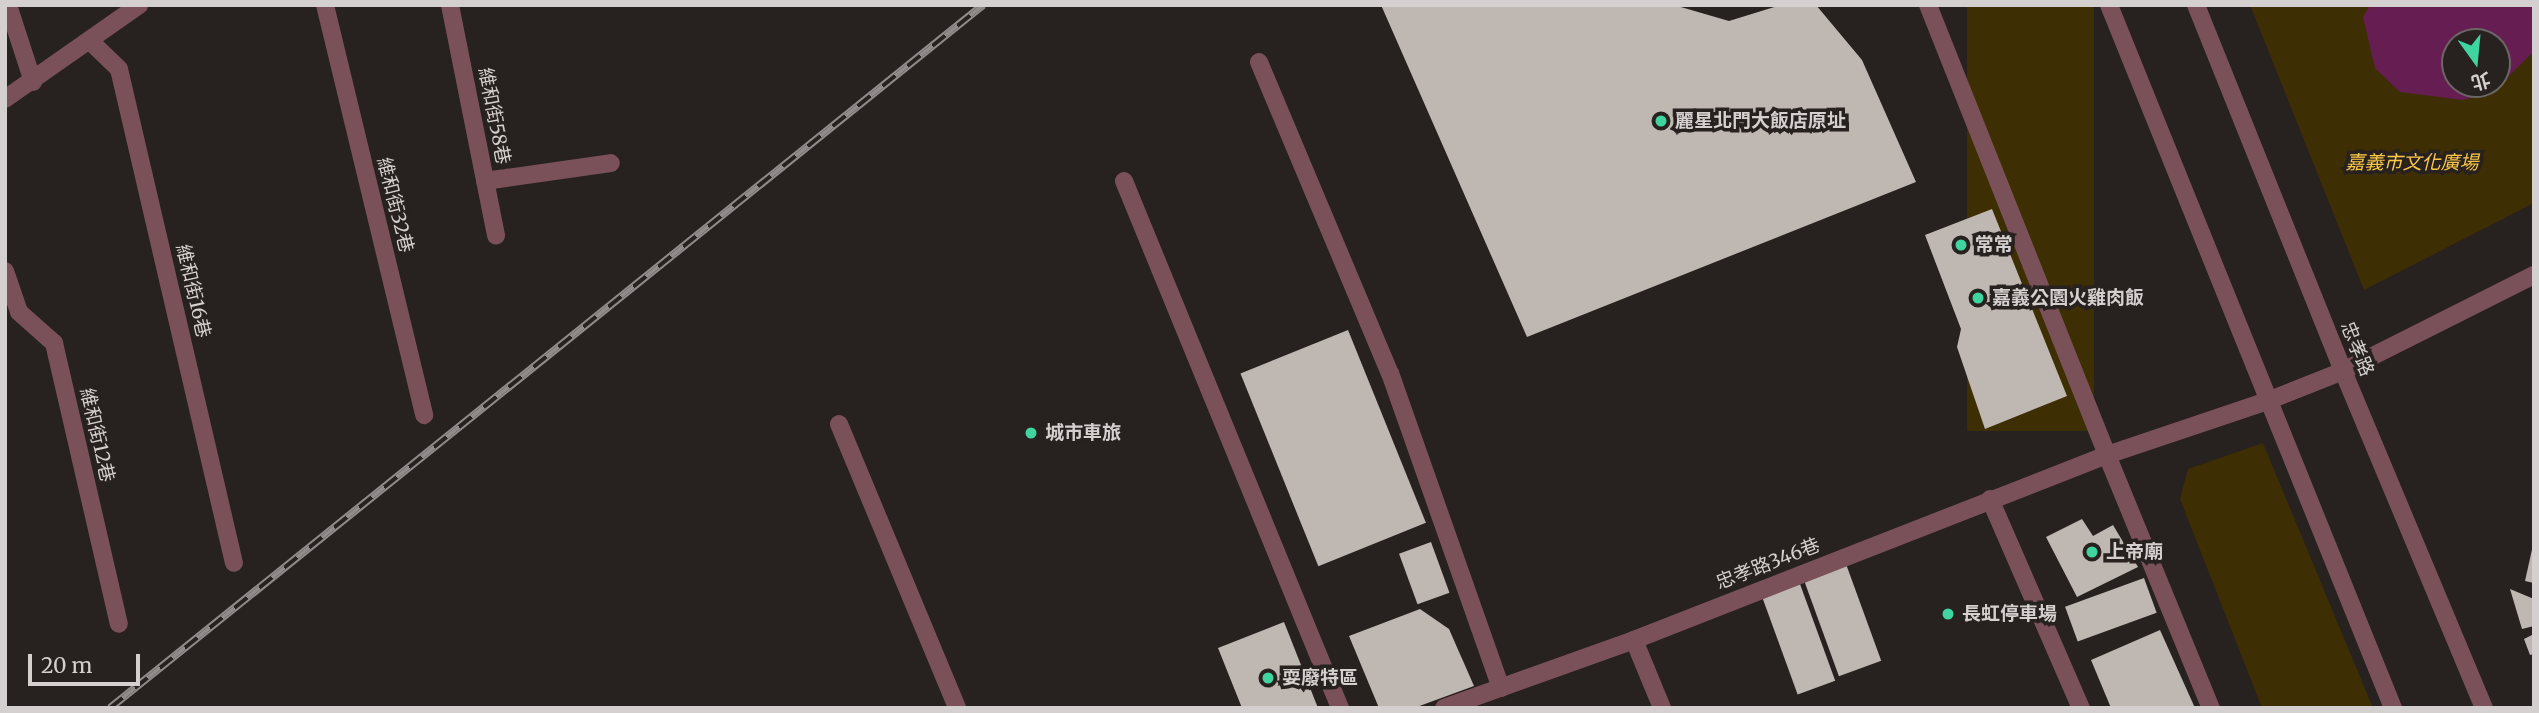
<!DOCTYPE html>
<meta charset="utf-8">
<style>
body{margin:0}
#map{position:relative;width:2539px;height:713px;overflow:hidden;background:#27211f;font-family:Merriweather,"Noto Sans TC",serif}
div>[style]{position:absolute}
.green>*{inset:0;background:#3e2e03;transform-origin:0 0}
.water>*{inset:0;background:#661d52}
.building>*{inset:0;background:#beb7b2;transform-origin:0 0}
.minor>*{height:18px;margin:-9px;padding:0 9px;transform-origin:9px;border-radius:9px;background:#7a5159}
.rail>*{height:8px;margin-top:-4px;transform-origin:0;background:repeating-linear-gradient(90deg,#27211f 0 16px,#918c8b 0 32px);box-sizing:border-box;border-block:2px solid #918c8b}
.dots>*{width:19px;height:19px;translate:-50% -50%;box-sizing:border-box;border:4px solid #27211f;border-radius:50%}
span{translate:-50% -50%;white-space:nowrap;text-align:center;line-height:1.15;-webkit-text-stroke:7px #27211f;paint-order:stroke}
.street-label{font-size:19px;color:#d4d0cf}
.poi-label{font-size:19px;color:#d4d0cf;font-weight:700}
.left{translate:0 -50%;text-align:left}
.park-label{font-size:19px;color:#fcc846;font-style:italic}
.frame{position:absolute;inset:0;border:7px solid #d4d0cf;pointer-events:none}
.north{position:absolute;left:2441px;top:28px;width:70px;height:70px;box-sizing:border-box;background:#27211f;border:2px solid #6c6765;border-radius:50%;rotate:165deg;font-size:19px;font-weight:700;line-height:28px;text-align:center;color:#d4d0cf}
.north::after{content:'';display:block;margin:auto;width:24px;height:32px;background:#40d4a1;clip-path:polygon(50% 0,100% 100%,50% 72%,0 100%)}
.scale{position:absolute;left:28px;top:654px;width:112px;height:32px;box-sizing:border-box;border:4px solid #d4d0cf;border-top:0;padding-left:9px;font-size:21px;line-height:24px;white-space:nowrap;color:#d4d0cf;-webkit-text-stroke:5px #27211f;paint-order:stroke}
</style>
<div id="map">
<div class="green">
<div style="left:1967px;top:5px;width:127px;height:426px"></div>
<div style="clip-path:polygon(evenodd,2250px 5px,2534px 5px,2534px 203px,2364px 290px,2250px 5px,2455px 42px,2497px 42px,2497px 84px,2455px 84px,2455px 42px)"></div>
<div style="clip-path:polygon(2263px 443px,2373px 708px,2262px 708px,2180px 499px,2188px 469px)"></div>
</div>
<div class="water">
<div style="clip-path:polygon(evenodd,2370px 5px,2534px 5px,2534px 51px,2494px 91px,2463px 100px,2400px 92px,2375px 68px,2363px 17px,2370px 5px,2455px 42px,2497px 42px,2497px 84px,2455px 84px,2455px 42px)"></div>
</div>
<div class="building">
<div style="clip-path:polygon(1381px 5px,1674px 5px,1729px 21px,1781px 5px,1816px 5px,1862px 60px,1916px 182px,1527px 337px)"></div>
<div style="clip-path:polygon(1992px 209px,2067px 396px,1985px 429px,1957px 347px,1961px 329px,1925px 235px)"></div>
<div style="left:1348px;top:330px;width:208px;height:116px;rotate:68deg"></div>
<div style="clip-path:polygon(2082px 519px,2093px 536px,2113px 525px,2138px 567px,2077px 597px,2046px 537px)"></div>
<div style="left:1431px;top:542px;width:54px;height:34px;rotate:70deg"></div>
<div style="clip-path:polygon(2533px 545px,2534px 545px,2534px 583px,2525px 581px)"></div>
<div style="left:1846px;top:564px;width:103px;height:45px;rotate:70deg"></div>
<div style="left:2144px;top:578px;width:37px;height:84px;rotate:70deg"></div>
<div style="left:1800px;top:584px;width:103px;height:40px;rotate:70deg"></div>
<div style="clip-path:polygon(2510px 589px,2534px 599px,2534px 626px,2522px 629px)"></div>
<div style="clip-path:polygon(1420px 609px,1449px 629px,1474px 686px,1414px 708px,1379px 708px,1349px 636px)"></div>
<div style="clip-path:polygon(1284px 622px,1318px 708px,1242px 708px,1218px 648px)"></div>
<div style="clip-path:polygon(2160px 630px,2195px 708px,2111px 708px,2091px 660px)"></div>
<div style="clip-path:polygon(2534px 634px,2534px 654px,2530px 655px,2524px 639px)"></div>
</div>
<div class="minor">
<div style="left:8px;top:5px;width:81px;rotate:72deg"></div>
<div style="left:325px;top:5px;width:422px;rotate:76.4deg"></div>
<div style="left:450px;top:5px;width:235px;rotate:78.7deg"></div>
<div style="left:1928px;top:5px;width:484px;rotate:68.3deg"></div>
<div style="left:2107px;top:455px;width:274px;rotate:67.7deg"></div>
<div style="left:2109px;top:5px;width:758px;rotate:68deg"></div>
<div style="left:2196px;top:5px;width:394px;rotate:68.1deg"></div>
<div style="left:2343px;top:371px;width:365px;rotate:67.3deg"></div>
<div style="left:90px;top:41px;width:40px;rotate:44deg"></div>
<div style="left:119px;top:69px;width:507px;rotate:76.9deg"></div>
<div style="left:1259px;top:62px;width:337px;rotate:67.2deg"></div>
<div style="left:1390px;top:373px;width:334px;rotate:70.6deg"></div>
<div style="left:5px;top:99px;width:164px;rotate:-35deg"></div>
<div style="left:485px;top:181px;width:127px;rotate:-8.1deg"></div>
<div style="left:1124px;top:181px;width:570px;rotate:67.71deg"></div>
<div style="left:5px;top:271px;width:43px;rotate:71.1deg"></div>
<div style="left:19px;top:312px;width:47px;rotate:41.5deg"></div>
<div style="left:54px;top:343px;width:288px;rotate:77deg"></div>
<div style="left:839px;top:424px;width:308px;rotate:67.4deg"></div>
<div style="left:1990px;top:499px;width:228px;rotate:66.5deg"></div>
<div style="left:1634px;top:640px;width:74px;rotate:67.6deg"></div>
<div style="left:1444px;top:708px;width:202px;rotate:-19.7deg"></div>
<div style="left:1634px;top:640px;width:508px;rotate:-21.36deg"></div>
<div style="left:2107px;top:455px;width:172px;rotate:-18.6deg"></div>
<div style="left:2270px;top:400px;width:79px;rotate:-21.7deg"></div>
<div style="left:2343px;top:371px;width:214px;rotate:-26.7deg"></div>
</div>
<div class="rail">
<div style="left:110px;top:708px;width:1121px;rotate:-38.84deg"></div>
</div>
<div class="dots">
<div style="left:1661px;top:121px;background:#40d4a1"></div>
<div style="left:1961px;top:245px;background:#40d4a1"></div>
<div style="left:1978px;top:298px;background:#40d4a1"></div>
<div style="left:1031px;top:433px;background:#40d4a1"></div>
<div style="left:2092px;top:552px;background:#40d4a1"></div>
<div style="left:1948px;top:614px;background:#40d4a1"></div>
<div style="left:1268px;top:678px;background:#40d4a1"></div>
</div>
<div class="street-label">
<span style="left:494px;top:116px;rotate:79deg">維和街58巷</span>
<span style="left:395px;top:205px;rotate:76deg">維和街32巷</span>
<span style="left:193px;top:291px;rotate:77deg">維和街16巷</span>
<span style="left:2357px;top:349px;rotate:68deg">忠孝路</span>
<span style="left:97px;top:435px;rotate:77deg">維和街12巷</span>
<span style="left:1768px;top:564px;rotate:-21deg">忠孝路346巷</span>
</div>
<div class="poi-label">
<span class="left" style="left:1675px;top:121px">麗星北門大飯店原址</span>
<span class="left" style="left:1975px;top:245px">常常</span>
<span class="left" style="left:1992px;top:298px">嘉義公園火雞肉飯</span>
<span class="left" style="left:1045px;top:433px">城市車旅</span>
<span class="left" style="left:2106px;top:552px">上帝廟</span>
<span class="left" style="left:1962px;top:614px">長虹停車場</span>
<span class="left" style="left:1282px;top:678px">耍廢特區</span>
</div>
<div class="park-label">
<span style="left:2412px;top:163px">嘉義市文化廣場</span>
</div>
<div class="frame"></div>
<div class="north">北</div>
<div class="scale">20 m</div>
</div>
